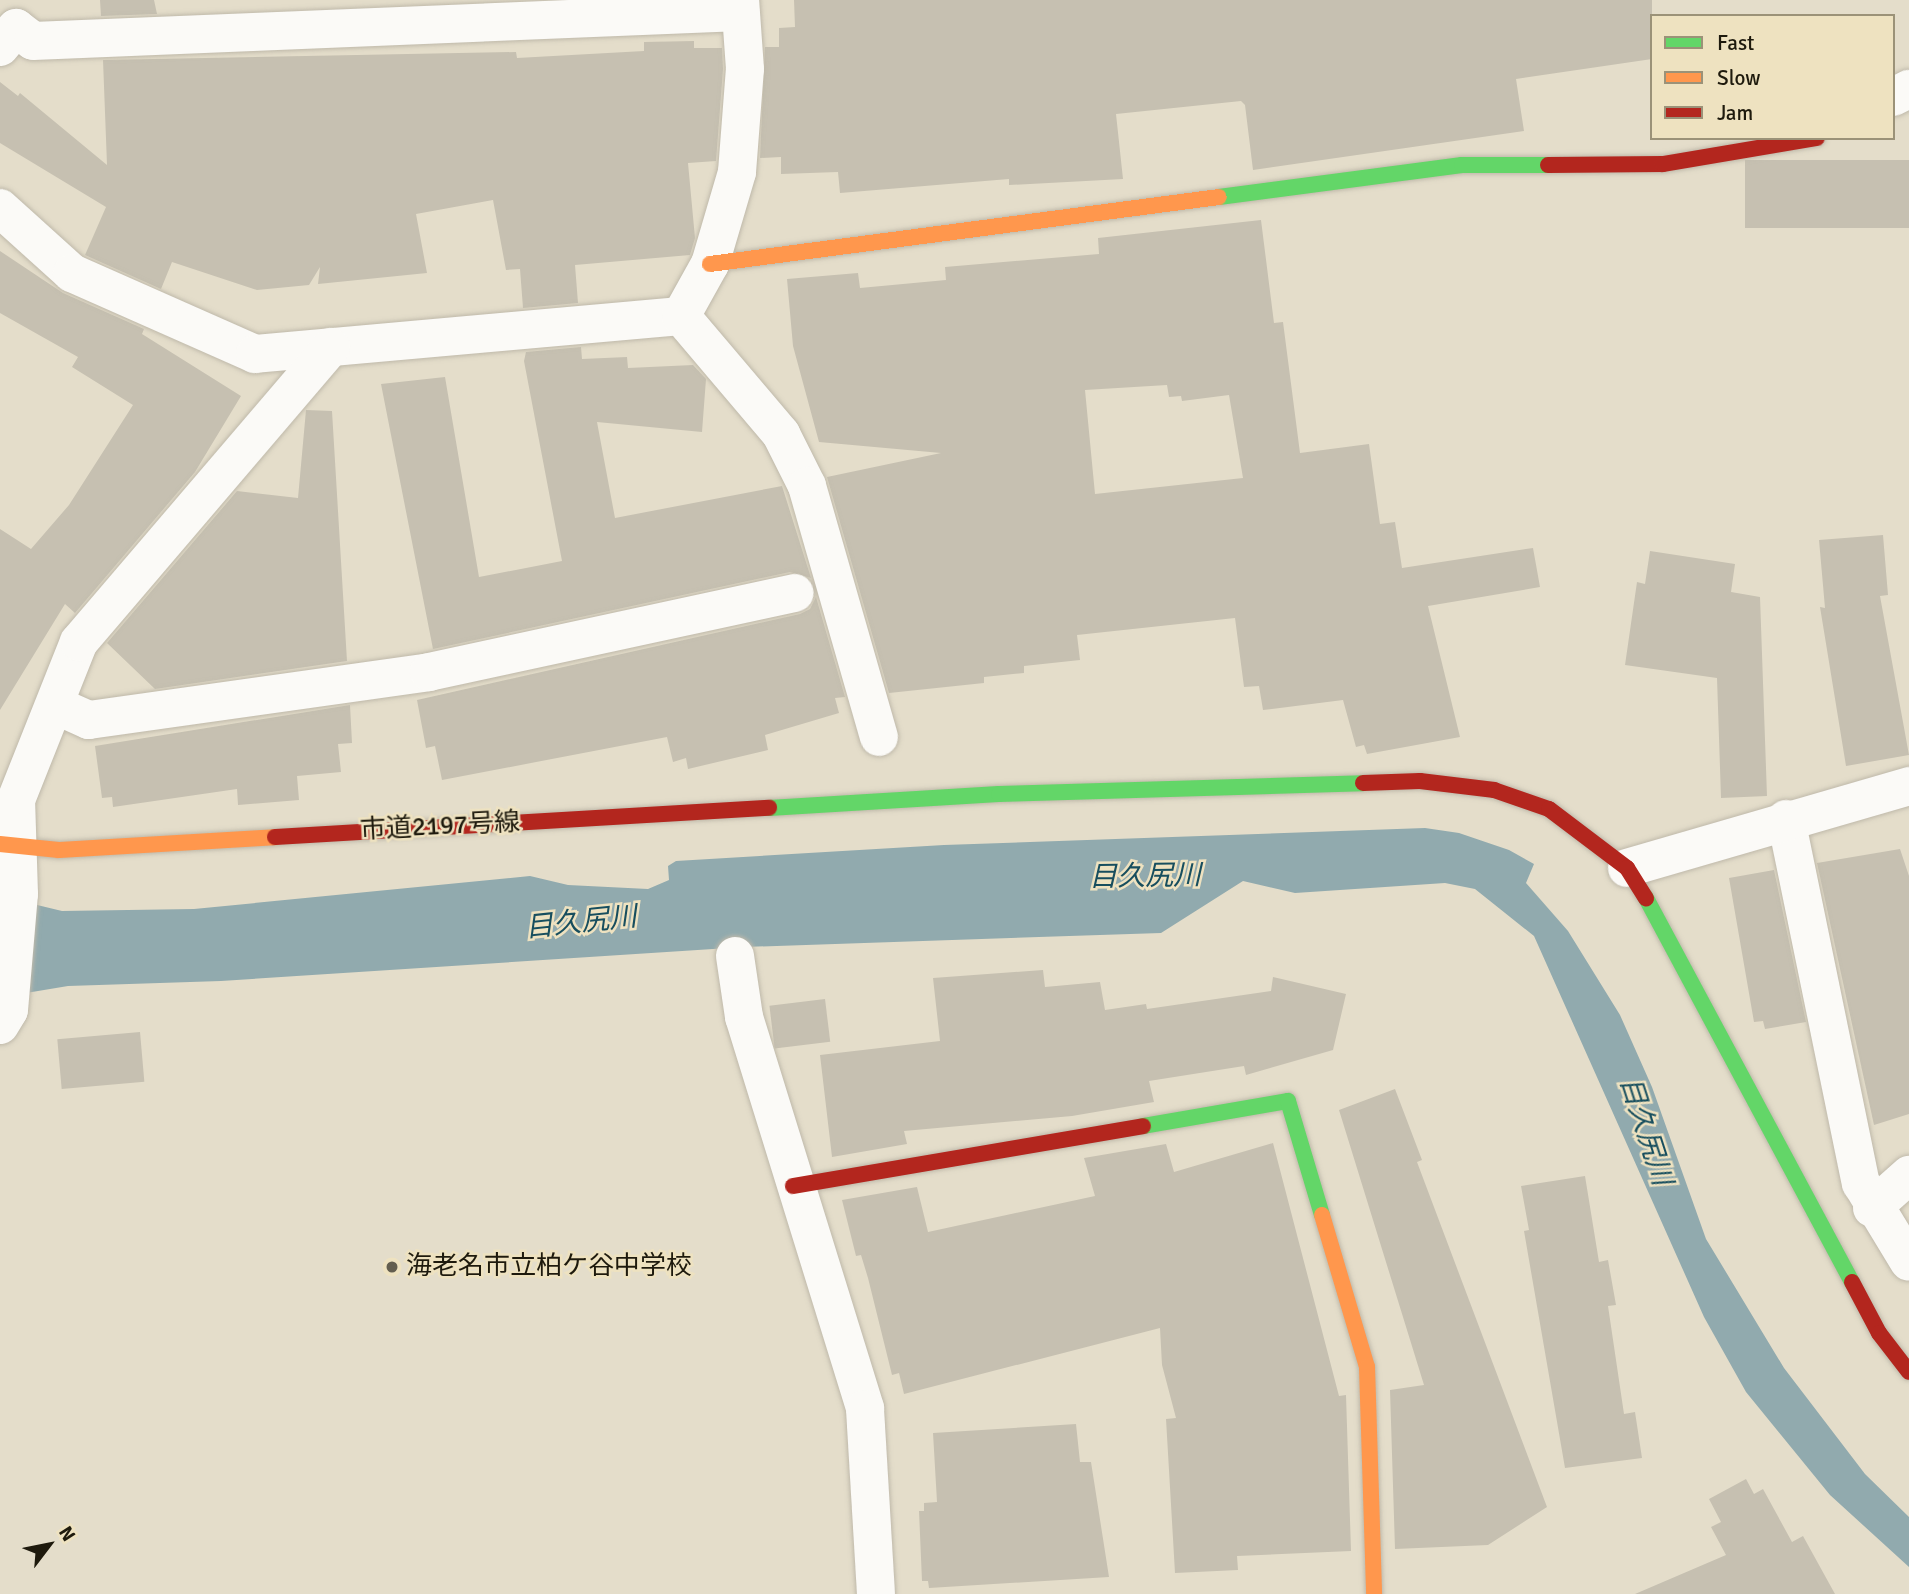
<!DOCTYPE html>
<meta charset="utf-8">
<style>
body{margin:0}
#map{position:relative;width:1909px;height:1594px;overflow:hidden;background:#e4ddca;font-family:Signika,"Noto Sans JP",sans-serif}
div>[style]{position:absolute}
.water>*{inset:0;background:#91aaae}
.building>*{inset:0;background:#c6c0b1;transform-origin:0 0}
.roads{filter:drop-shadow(0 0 2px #bfb9aa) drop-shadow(0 0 2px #bfb9aa)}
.street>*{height:38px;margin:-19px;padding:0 19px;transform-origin:19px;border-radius:19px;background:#fbfaf7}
.fast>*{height:16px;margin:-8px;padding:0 8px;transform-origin:8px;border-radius:8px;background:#63d668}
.slow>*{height:16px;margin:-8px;padding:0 8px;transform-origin:8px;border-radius:8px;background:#ff974d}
.jam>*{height:16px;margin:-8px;padding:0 8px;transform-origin:8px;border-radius:8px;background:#b3261e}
.dots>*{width:19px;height:19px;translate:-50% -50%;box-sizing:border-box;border:4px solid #eee2c0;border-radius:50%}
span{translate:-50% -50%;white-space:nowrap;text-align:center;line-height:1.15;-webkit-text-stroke:5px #eee2c0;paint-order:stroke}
.street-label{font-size:26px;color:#1e1a0d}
.poi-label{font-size:26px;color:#1e1a0d}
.left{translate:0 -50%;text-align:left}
.water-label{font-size:28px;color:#174e5e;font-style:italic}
.legend{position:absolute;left:1650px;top:14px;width:245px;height:126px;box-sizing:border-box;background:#eee2c0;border:2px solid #9b9278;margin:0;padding:9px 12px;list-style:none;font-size:21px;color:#1e1a0d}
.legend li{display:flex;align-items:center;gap:14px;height:35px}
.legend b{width:35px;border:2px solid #9b9278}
.north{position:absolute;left:14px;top:1510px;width:70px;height:70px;-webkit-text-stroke:5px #eee2c0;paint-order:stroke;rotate:58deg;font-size:19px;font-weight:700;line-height:28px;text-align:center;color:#1e1a0d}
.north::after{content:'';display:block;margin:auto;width:24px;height:32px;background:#1e1a0d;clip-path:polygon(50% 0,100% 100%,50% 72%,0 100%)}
</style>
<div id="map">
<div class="water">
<div style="clip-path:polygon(1425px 828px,1459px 833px,1509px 850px,1534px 864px,1526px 883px,1568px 931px,1620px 1015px,1652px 1087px,1706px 1239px,1784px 1368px,1865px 1474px,1909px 1517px,1909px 1567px,1830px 1495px,1746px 1392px,1704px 1317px,1534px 936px,1475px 889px,1445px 883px,1295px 893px,1243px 881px,1161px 933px,744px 947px,221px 981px,68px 986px,26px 993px,33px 904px,62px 911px,194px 909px,530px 876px,568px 885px,648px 889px,669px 880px,668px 866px,676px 861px,944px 845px)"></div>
</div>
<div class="building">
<div style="clip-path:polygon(100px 0,154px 0,157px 14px,101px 16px)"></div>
<div style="clip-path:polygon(794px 0,1652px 0,1652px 59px,1516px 79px,1524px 131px,1253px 170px,1245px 105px,1241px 101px,1116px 114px,1123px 179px,1009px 185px,1009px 179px,840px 193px,838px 172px,781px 174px,781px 157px,760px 158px,765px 47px,779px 47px,779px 28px,795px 27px)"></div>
<div style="clip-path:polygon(694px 41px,694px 48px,722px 48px,723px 69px,716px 161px,688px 163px,695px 238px,690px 255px,575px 265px,578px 303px,523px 308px,520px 269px,506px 270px,493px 200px,416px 214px,427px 273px,318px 284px,320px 267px,309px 285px,257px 290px,172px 262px,161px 289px,85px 255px,106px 207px,0 143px,0 82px,18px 96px,20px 93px,107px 165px,103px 60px,516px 52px,517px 58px,644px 51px,644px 42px)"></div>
<div style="left:1909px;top:160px;width:68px;height:164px;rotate:90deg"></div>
<div style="clip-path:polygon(evenodd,1261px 220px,1274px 323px,1283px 322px,1300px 453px,1369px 444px,1380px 524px,1395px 522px,1402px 568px,1533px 548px,1540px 587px,1428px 606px,1460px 737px,1367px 754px,1364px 745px,1356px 747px,1343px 700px,1263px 710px,1259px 686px,1244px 687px,1235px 618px,1077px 635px,1080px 660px,1024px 666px,1024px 673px,984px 677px,984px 683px,889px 693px,827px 477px,941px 453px,819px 442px,793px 346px,787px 279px,858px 273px,860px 288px,946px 280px,945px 267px,1099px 254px,1098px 238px,1261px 220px,1167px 385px,1169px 397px,1181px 396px,1182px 401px,1229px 395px,1243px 478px,1095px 494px,1085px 390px,1167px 385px)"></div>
<div style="clip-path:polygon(0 251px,63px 293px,144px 329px,142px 334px,241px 396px,195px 472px,75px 613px,65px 604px,0 710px,0 529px,31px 549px,69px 505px,133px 405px,72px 367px,78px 357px,0 313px)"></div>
<div style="clip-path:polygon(581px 347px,582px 359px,627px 357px,628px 368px,693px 365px,706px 379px,702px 432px,597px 422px,615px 518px,782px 486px,811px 578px,790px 572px,433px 649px,381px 384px,445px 377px,479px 577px,562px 561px,524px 361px,526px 352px)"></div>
<div style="clip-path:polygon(306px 410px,332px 411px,347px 661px,155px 689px,107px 643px,237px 491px,298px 498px)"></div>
<div style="clip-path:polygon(1883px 535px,1888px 595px,1880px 596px,1909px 755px,1846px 766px,1820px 607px,1825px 608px,1819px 540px)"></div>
<div style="clip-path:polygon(1650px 551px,1735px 564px,1731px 592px,1760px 597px,1767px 796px,1721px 798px,1717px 678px,1625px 665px,1637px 582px,1645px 584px)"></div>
<div style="clip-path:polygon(816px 597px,845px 697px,835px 698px,839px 713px,765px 735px,768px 750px,688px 769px,686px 758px,673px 762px,667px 737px,442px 780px,435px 746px,426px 748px,417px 700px,800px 614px,810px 609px)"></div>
<div style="clip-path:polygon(350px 705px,352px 743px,338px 744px,341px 772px,297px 776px,299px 800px,238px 805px,237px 789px,113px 807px,112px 797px,102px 798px,95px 746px)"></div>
<div style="clip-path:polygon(1900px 849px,1909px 876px,1909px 1114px,1874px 1125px,1817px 863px)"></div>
<div style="clip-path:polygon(1774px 870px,1806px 1022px,1765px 1029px,1763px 1021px,1754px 1022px,1729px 878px)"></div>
<div style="clip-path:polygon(1043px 970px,1045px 987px,1100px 982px,1105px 1010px,1146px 1004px,1147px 1009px,1271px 991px,1273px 977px,1346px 994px,1333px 1050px,1246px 1075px,1244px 1066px,1149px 1081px,1154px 1102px,1072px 1116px,904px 1131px,907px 1144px,832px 1157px,820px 1055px,940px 1041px,933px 978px)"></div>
<div style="left:825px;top:999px;width:43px;height:56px;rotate:83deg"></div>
<div style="left:140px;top:1032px;width:50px;height:83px;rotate:85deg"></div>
<div style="clip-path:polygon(1395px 1089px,1422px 1160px,1417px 1162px,1547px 1507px,1488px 1545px,1395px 1549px,1390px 1390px,1424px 1385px,1339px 1110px)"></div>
<div style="clip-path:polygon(1273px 1143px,1339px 1396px,1346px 1395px,1351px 1551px,1237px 1556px,1238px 1570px,1175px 1573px,1166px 1419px,1176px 1418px,1162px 1365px,1160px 1328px,904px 1394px,899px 1373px,892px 1375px,868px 1278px,861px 1255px,856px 1256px,842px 1200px,917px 1187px,928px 1232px,1095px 1196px,1084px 1158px,1166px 1144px,1174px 1172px)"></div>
<div style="clip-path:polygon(1585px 1176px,1599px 1262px,1608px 1260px,1616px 1305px,1608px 1306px,1624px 1414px,1635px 1412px,1642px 1458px,1565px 1468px,1524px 1231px,1529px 1230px,1521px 1186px)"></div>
<div style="clip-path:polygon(1076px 1424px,1080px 1462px,1091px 1462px,1109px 1577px,929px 1588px,928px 1581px,922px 1581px,919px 1511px,924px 1511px,924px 1503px,937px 1502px,933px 1433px)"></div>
<div style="clip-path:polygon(1746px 1479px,1754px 1494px,1763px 1489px,1792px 1542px,1803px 1536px,1835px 1594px,1635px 1594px,1726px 1555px,1711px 1527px,1721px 1522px,1709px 1499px)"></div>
</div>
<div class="roads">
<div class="street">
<div style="left:0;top:47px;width:25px;rotate:-50deg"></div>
<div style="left:16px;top:28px;width:21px;rotate:37deg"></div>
<div style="left:33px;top:41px;width:708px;rotate:-2.35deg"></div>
<div style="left:1893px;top:97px;width:18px;rotate:-27deg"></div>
<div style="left:0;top:208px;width:97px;rotate:42.1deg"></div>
<div style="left:72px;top:273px;width:200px;rotate:23.9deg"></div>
<div style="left:255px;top:354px;width:428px;rotate:-5.1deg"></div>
<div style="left:681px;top:316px;width:155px;rotate:49.7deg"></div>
<div style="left:781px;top:434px;width:58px;rotate:63.4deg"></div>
<div style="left:807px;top:486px;width:261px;rotate:74deg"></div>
<div style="left:681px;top:316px;width:60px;rotate:-60.9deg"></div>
<div style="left:710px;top:264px;width:96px;rotate:-73.6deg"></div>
<div style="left:737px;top:172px;width:103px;rotate:-85.6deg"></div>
<div style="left:745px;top:69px;width:69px;rotate:-94.1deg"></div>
<div style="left:55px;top:705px;width:37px;rotate:24deg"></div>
<div style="left:89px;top:720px;width:343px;rotate:-8deg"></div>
<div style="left:429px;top:672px;width:374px;rotate:-12.2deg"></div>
<div style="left:1786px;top:819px;width:372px;rotate:78.4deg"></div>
<div style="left:1861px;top:1183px;width:92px;rotate:58.7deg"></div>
<div style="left:1627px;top:868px;width:294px;rotate:-16.2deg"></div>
<div style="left:735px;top:956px;width:62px;rotate:81.6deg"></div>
<div style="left:744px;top:1017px;width:410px;rotate:72.8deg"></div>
<div style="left:865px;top:1409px;width:185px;rotate:86.6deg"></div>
<div style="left:0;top:1025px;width:17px;rotate:-59deg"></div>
<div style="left:9px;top:1010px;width:116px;rotate:-85.1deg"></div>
<div style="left:19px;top:894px;width:94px;rotate:-91.8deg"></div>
<div style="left:16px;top:800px;width:170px;rotate:-68.3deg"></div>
<div style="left:79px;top:642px;width:388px;rotate:-49.5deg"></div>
<div style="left:1872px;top:1208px;width:50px;rotate:-41.7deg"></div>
</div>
<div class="fast">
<div style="left:1219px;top:197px;width:245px;rotate:-7.5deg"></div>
<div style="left:1462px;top:165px;width:86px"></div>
<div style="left:769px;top:808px;width:230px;rotate:-3.5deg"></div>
<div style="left:999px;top:794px;width:364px;rotate:-1.7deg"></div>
<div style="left:1646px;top:898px;width:436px;rotate:61.8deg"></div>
<div style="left:1143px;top:1126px;width:147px;rotate:-9.8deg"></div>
<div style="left:1288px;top:1101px;width:119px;rotate:73.4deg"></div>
</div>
<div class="slow">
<div style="left:710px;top:264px;width:513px;rotate:-7.5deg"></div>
<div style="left:0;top:844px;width:59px;rotate:5.8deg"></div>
<div style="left:59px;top:850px;width:216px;rotate:-3.4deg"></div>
<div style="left:1322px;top:1215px;width:159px;rotate:73.5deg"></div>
<div style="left:1367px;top:1367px;width:227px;rotate:88.2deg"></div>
</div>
<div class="jam">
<div style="left:1548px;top:165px;width:115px;rotate:-0.5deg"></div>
<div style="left:1663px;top:164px;width:156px;rotate:-9.6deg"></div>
<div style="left:1363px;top:783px;width:57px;rotate:-2deg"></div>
<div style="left:1420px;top:781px;width:75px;rotate:6.9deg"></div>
<div style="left:1494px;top:790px;width:58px;rotate:19.1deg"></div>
<div style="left:1549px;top:809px;width:98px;rotate:37.1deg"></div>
<div style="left:1627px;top:868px;width:36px;rotate:58deg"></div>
<div style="left:275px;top:837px;width:495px;rotate:-3.4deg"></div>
<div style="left:793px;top:1186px;width:355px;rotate:-9.7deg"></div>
<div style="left:1852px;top:1282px;width:58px;rotate:62.1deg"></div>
<div style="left:1879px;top:1333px;width:49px;rotate:52.4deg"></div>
</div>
</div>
<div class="dots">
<div style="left:392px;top:1267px;background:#635e4f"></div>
</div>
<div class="street-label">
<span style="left:440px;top:827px;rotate:-3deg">市道2197号線</span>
</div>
<div class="poi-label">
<span class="left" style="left:406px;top:1267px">海老名市立柏ケ谷中学校</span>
</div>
<div class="water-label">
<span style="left:1145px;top:876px;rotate:-1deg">目久尻川</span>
<span style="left:581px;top:922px;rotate:-6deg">目久尻川</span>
<span style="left:1646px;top:1131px;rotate:72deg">目久尻川</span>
</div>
<ul class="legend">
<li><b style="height:9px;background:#63d668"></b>Fast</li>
<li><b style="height:9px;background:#ff974d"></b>Slow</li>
<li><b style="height:9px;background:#b3261e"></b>Jam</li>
</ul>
<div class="north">N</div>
</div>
